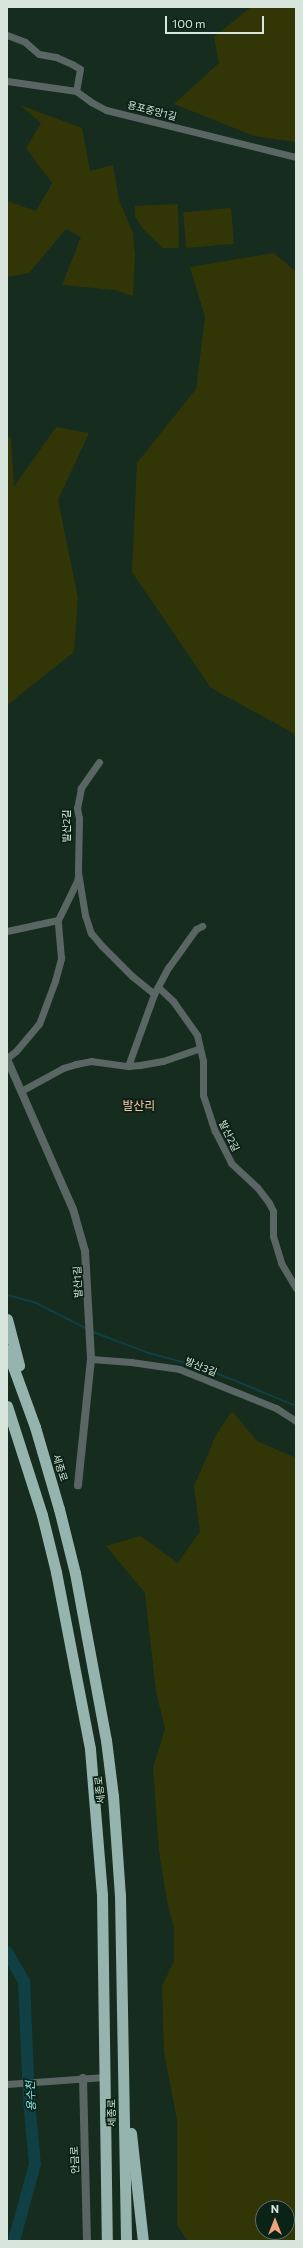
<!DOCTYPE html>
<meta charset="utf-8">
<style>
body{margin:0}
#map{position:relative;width:303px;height:2248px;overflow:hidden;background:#152c1f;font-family:Commissioner,"Noto Sans KR",sans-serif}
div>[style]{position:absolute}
.green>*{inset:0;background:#323607;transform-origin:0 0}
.stream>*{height:2px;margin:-1px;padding:0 1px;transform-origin:1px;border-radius:1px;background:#104044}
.river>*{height:12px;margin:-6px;padding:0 6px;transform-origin:6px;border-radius:6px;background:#104044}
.minor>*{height:7px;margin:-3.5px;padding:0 3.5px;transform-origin:3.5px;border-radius:3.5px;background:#596663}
.tertiary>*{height:8px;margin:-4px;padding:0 4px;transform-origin:4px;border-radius:4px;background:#596663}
.trunk>*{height:11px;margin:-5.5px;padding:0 5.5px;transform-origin:5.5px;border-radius:5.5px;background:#95b4ad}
span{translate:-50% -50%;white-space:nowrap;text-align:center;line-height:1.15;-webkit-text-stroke:3.5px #0b2216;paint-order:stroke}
.street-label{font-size:10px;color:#d7e5dc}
.water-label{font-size:11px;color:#8beef6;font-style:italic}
.quarter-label{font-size:12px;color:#fec2a5}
.frame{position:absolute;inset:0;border:8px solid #d7e5dc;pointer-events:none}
.north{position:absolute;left:255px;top:2200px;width:40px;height:40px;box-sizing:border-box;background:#0b2216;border:1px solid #5d7065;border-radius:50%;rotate:0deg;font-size:11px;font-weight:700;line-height:16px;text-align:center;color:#d7e5dc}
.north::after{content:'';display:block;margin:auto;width:14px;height:18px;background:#f0a27a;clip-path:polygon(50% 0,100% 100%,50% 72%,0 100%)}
.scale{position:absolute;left:165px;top:16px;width:99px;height:18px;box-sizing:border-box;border:2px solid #d7e5dc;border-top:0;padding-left:5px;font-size:12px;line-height:14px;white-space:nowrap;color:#d7e5dc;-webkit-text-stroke:3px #0b2216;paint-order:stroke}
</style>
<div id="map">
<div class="green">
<div style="clip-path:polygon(251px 7px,296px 7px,296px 142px,254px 136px,174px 104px,219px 63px,214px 37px)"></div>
<div style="clip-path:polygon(20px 105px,82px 128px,90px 171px,113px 165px,119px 200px,133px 233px,135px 255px,133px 296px,115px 290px,62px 285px,81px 237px,66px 229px,29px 273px,7px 277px,7px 201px,36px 211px,52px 183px,26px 148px,41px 123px)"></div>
<div style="clip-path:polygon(178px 204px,179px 248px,163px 248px,143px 229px,135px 216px,135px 206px)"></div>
<div style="left:231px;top:208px;width:36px;height:48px;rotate:85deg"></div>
<div style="clip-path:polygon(274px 253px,296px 272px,296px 741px,293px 733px,211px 688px,132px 572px,137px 463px,196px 389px,205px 317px,190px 267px)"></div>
<div style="clip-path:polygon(56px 427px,89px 433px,58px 500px,78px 598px,74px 652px,7px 705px,7px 436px,11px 438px,14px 487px)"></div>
<div style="clip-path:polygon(evenodd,232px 1411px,257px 1441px,294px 1457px,296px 1461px,296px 2241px,188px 2241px,177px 2225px,177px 2120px,164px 2052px,162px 1986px,174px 1961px,174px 1928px,167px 1901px,159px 1851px,153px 1768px,165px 1729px,156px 1691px,145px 1593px,106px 1546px,140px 1536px,178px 1563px,200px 1531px,194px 1486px,217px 1433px,232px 1411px,263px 2208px,287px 2208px,287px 2232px,263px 2232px,263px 2208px)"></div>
</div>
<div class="stream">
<div style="left:7px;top:1295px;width:30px;rotate:15deg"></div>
<div style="left:36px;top:1303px;width:57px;rotate:27deg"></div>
<div style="left:93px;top:1332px;width:60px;rotate:20.6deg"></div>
<div style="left:149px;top:1353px;width:57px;rotate:15.3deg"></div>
<div style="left:204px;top:1368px;width:100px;rotate:22.4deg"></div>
</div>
<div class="river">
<div style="left:7px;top:1952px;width:34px;rotate:60deg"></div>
<div style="left:24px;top:1981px;width:120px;rotate:87.6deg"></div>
<div style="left:29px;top:2101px;width:63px;rotate:84.6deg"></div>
<div style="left:35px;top:2164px;width:80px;rotate:105.3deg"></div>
</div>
<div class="minor">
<div style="left:7px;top:35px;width:19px;rotate:21deg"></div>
<div style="left:25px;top:42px;width:18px;rotate:41deg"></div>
<div style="left:39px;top:54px;width:17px;rotate:10deg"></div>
<div style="left:56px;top:57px;width:17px;rotate:24deg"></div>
<div style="left:72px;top:64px;width:9px;rotate:32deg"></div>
<div style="left:80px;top:69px;width:22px;rotate:100deg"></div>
<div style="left:7px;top:81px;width:70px;rotate:8.2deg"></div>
<div style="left:76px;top:91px;width:19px;rotate:36deg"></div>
<div style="left:91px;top:102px;width:17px;rotate:28deg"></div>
<div style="left:106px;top:110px;width:196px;rotate:13.9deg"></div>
<div style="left:99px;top:762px;width:32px;rotate:125deg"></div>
<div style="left:81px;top:788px;width:20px;rotate:101deg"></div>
<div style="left:77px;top:808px;width:10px;rotate:79deg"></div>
<div style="left:79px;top:818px;width:54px;rotate:91.1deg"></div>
<div style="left:78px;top:872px;width:44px;rotate:80.8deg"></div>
<div style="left:85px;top:915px;width:19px;rotate:72deg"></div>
<div style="left:91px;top:933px;width:17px;rotate:50deg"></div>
<div style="left:102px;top:946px;width:42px;rotate:45deg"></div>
<div style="left:132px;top:976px;width:28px;rotate:39deg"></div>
<div style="left:7px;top:931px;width:52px;rotate:-12.2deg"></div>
<div style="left:58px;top:920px;width:43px;rotate:-64deg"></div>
<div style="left:77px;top:881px;width:5px;rotate:-79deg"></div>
<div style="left:158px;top:987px;width:21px;rotate:43deg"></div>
<div style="left:173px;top:1001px;width:42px;rotate:54.8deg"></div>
<div style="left:197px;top:1035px;width:27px;rotate:77deg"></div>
<div style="left:203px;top:1061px;width:34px;rotate:90deg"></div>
<div style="left:203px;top:1095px;width:38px;rotate:72deg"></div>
<div style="left:215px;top:1131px;width:36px;rotate:63deg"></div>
<div style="left:231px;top:1163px;width:35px;rotate:43deg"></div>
<div style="left:257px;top:1187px;width:20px;rotate:53deg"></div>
<div style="left:269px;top:1203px;width:9px;rotate:63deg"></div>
<div style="left:273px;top:1211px;width:25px;rotate:90deg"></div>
<div style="left:273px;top:1236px;width:28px;rotate:73deg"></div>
<div style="left:281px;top:1263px;width:29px;rotate:59deg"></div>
<div style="left:7px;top:1058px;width:11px;rotate:-38deg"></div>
<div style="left:16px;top:1051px;width:35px;rotate:-50deg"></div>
<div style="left:39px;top:1024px;width:46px;rotate:-69.6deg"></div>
<div style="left:55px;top:981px;width:24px;rotate:-75deg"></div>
<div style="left:61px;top:958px;width:38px;rotate:-95deg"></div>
<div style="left:128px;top:1066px;width:77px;rotate:-70.1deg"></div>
<div style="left:154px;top:994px;width:30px;rotate:-62deg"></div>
<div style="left:168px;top:968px;width:48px;rotate:-54.3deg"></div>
<div style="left:196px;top:929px;width:7px;rotate:-27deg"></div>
<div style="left:21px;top:1091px;width:48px;rotate:-28.7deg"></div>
<div style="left:63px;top:1068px;width:14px;rotate:-17deg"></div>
<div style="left:76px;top:1064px;width:15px;rotate:-11deg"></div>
<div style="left:91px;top:1061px;width:37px;rotate:8deg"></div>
<div style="left:128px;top:1066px;width:12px;rotate:-5deg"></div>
<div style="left:140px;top:1065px;width:23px;rotate:-10deg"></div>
<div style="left:163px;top:1061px;width:39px;rotate:-19deg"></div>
<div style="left:91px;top:1359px;width:40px;rotate:4.3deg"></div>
<div style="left:131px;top:1362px;width:49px;rotate:8.3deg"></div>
<div style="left:179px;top:1369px;width:105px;rotate:21.9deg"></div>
<div style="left:276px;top:1408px;width:24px;rotate:33deg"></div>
<div style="left:7px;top:2084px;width:98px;rotate:-4.1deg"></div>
</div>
<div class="tertiary">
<div style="left:7px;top:1059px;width:164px;rotate:66.3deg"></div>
<div style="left:73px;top:1209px;width:44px;rotate:74.1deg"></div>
<div style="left:85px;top:1251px;width:108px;rotate:86.8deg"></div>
<div style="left:91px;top:1359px;width:127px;rotate:95.9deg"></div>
<div style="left:83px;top:2078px;width:163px;rotate:88.6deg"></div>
</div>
<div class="trunk">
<div style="left:7px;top:1319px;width:48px;rotate:75.4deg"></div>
<div style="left:7px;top:1350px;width:82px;rotate:70deg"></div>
<div style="left:35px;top:1427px;width:85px;rotate:73.7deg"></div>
<div style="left:59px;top:1509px;width:66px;rotate:76deg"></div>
<div style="left:75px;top:1573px;width:170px;rotate:79.5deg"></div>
<div style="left:106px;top:1740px;width:56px;rotate:82.9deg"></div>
<div style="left:113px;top:1796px;width:99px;rotate:86deg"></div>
<div style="left:120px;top:1895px;width:346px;rotate:89deg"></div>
<div style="left:7px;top:1406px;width:114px;rotate:72.2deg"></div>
<div style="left:42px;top:1515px;width:59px;rotate:76.2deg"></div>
<div style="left:56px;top:1572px;width:180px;rotate:79.1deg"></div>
<div style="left:90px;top:1749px;width:146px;rotate:85.3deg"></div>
<div style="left:102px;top:1895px;width:346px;rotate:89.2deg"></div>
<div style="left:131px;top:2133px;width:109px;rotate:83.7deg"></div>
</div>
<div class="street-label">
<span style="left:152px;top:111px;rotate:14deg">용포중앙1길</span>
<span style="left:67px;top:826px;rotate:-90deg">발산2길</span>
<span style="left:229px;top:1136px;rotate:64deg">발산2길</span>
<span style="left:78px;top:1282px;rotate:-93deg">발산1길</span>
<span style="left:201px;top:1367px;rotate:22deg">발산3길</span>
<span style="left:60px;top:1468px;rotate:73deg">세종로</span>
<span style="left:100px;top:1790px;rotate:-96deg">세종로</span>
<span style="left:112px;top:2113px;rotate:-91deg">세종로</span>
<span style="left:75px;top:2160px;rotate:-92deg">안금로</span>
</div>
<div class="water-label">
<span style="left:31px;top:2096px;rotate:-93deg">용수천</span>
</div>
<div class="quarter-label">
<span style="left:139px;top:1106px">발산리</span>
</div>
<div class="frame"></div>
<div class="north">N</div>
<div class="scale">100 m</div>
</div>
